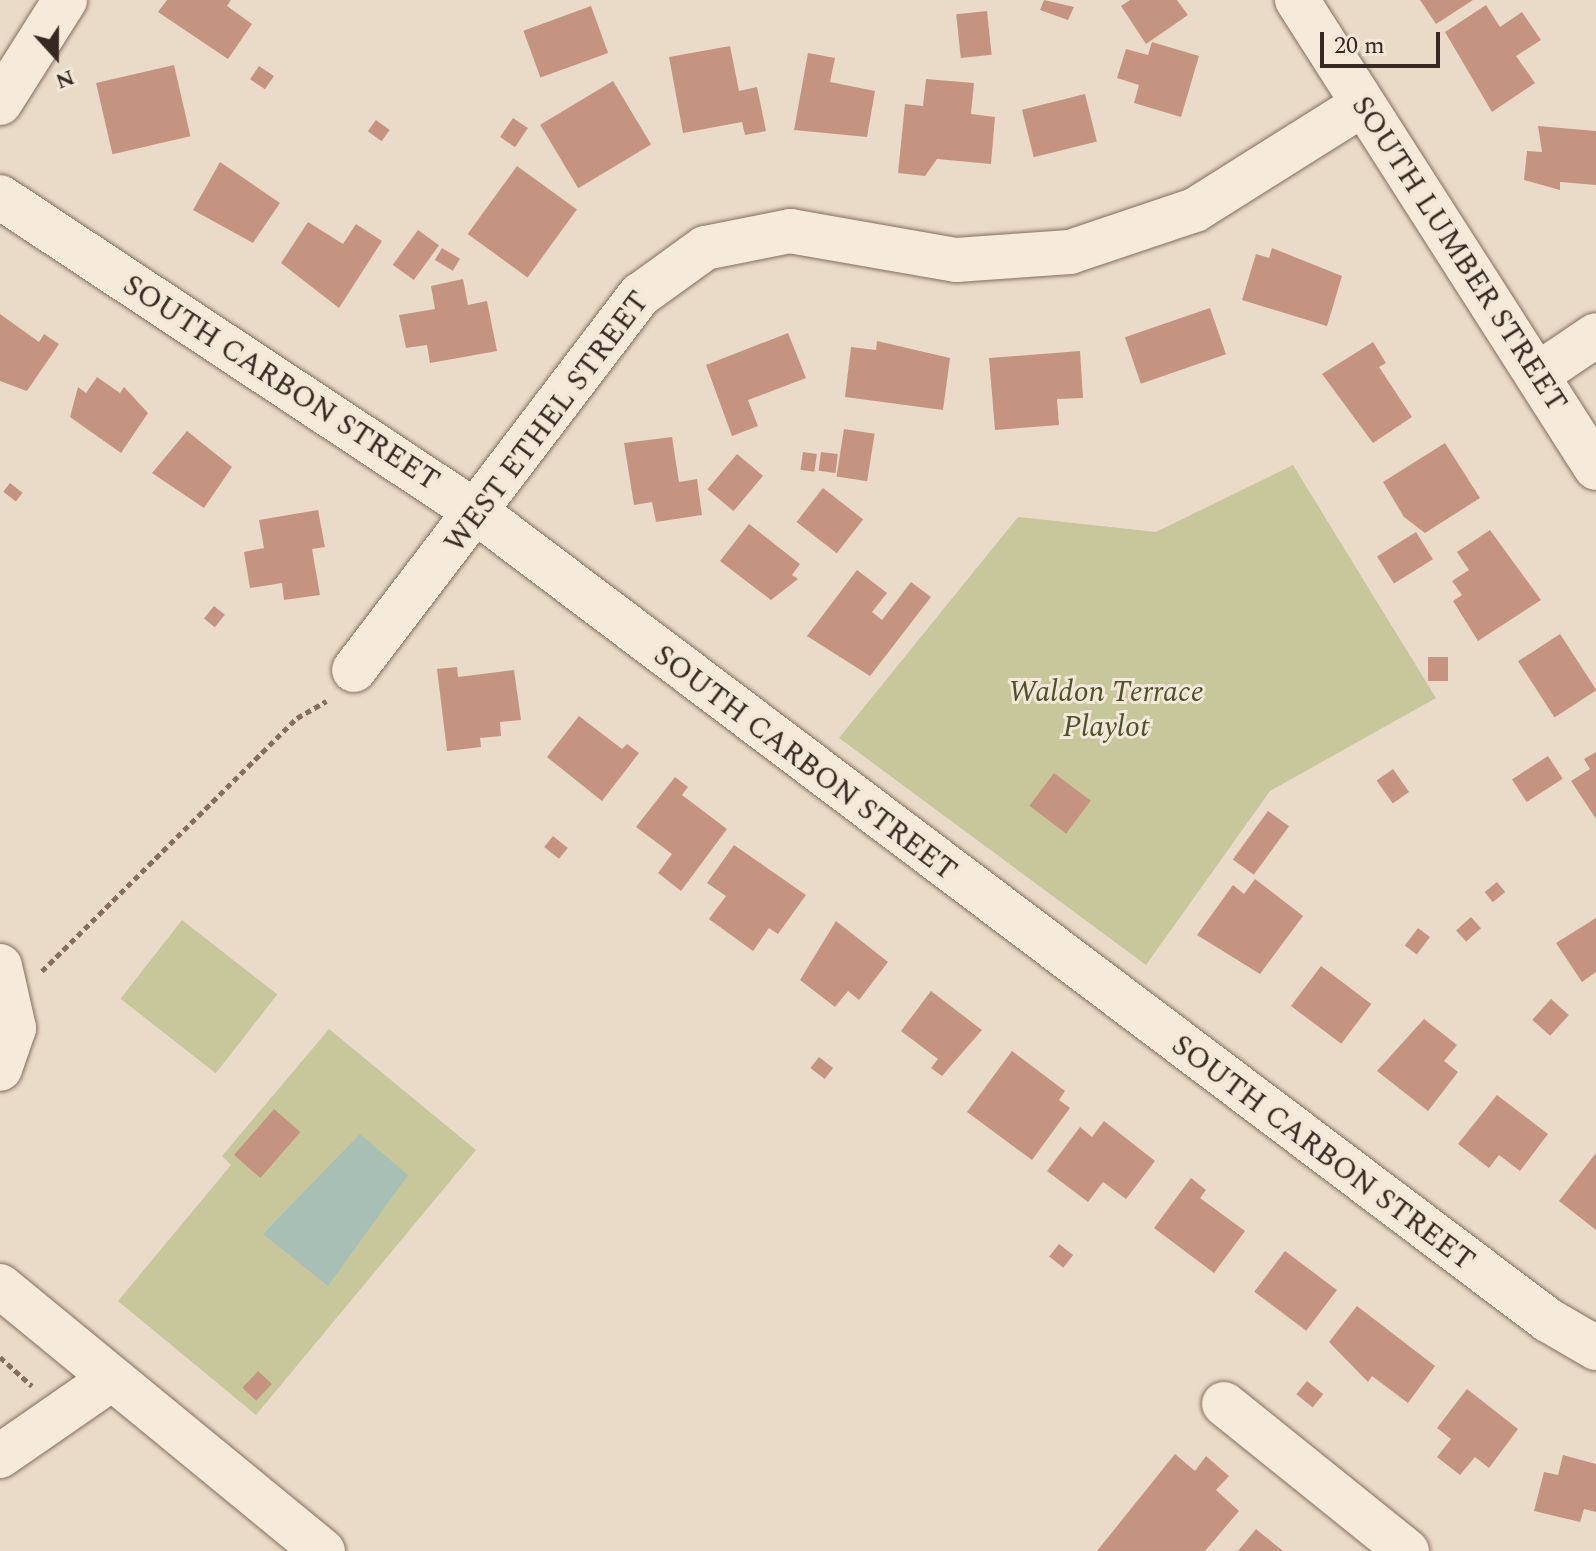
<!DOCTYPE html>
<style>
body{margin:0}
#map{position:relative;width:1596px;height:1551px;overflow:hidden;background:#eadbc8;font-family:Spectral,serif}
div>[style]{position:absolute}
.green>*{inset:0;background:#c8c79c;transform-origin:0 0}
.water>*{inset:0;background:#a8bfb5}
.building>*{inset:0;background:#c59481;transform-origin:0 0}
.path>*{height:5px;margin-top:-2.5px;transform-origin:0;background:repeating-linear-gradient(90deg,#856e5e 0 6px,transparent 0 10px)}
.roads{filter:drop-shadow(0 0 2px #856e5e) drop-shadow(0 0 2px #856e5e)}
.street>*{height:44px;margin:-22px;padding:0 22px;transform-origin:22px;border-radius:22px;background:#f6eada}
span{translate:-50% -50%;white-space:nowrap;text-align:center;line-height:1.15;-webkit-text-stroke:6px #f3e7d7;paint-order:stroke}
.street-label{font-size:30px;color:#372821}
.park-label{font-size:30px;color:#4c5129;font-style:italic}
.north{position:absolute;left:16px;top:16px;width:80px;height:80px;-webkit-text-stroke:6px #f3e7d7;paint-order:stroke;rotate:159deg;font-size:22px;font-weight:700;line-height:32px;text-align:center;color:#372821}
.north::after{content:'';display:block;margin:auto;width:28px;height:36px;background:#372821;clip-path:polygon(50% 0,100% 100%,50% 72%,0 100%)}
.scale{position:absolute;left:1320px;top:32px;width:120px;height:36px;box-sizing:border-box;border:4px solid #372821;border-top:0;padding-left:10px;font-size:24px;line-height:28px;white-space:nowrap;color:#372821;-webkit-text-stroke:6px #f3e7d7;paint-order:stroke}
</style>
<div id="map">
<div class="green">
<div style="clip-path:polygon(1293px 465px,1436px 698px,1270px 791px,1146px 965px,839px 738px,1018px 517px,1156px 532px)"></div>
<div style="left:182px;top:920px;width:121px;height:100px;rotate:38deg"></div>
<div style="clip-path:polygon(329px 1029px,476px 1150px,256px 1415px,118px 1301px,231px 1165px,222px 1156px)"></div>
</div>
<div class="water">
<div style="clip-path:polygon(360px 1134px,408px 1175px,328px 1286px,263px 1234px)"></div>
</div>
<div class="building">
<div style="clip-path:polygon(167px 0,231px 0,227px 6px,252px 24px,228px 59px,158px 12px)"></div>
<div style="clip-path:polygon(1044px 0,1074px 7px,1068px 20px,1040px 10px)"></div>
<div style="clip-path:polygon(1130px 0,1177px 0,1188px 15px,1146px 44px,1121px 6px)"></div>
<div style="clip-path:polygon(1420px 0,1473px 0,1436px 24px)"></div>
<div style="clip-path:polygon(1486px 5px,1500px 27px,1522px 12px,1541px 40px,1516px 56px,1535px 83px,1492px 112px,1445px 32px)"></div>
<div style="left:591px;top:6px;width:50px;height:72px;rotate:70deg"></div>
<div style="left:987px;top:11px;width:44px;height:31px;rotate:84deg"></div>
<div style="clip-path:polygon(1152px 42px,1199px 56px,1181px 117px,1134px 103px,1139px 85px,1117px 78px,1126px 49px,1148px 55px)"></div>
<div style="clip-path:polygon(730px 46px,739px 91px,757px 87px,766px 131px,745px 135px,742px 122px,683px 133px,669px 57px)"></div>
<div style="clip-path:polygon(808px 53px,835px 58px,830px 82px,875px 91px,867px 137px,794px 130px)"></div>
<div style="left:174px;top:65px;width:73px;height:80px;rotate:77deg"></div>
<div style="left:259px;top:66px;width:18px;height:16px;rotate:34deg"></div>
<div style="clip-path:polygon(926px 79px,974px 83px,971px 114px,995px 117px,991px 164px,937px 159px,925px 176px,898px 173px,905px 104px,923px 106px)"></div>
<div style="left:613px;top:81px;width:74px;height:85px;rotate:59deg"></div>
<div style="left:1085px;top:94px;width:49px;height:65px;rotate:76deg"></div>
<div style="left:513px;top:118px;width:18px;height:23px;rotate:34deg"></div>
<div style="left:376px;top:120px;width:17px;height:14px;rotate:36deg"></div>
<div style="clip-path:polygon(1538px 126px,1596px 131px,1596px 185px,1560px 182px,1560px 190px,1524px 180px,1527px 151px,1542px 152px)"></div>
<div style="clip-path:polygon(220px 162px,280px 203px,253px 243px,193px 210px)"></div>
<div style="left:517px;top:166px;width:74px;height:84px;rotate:36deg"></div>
<div style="clip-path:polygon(308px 222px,343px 244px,356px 224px,382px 241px,339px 308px,281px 263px)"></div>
<div style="left:418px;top:230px;width:26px;height:43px;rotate:36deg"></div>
<div style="left:442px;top:248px;width:21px;height:14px;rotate:31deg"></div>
<div style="clip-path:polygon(1272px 248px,1342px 276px,1327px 326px,1242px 300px,1256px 254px,1269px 258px)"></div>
<div style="clip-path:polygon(463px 279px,468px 305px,487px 301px,497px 351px,430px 363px,427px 345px,406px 348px,399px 315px,435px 309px,431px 286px)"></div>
<div style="left:1210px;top:308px;width:49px;height:90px;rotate:71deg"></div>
<div style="clip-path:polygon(0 314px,39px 342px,44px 334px,59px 344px,27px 391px,0 381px)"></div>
<div style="clip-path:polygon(788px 333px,806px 378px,748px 400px,758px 426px,732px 436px,706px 365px)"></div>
<div style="clip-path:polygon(877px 341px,950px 358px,943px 410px,845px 397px,851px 347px,876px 350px)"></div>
<div style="clip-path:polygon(1373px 342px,1386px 363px,1379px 367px,1412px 417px,1373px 443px,1322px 374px)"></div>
<div style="clip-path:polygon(1080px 351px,1083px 398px,1057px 399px,1059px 425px,995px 430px,989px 358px)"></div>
<div style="clip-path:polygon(97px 377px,120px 393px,124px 387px,148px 413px,121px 453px,70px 417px,78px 387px,86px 393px)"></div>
<div style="left:844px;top:429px;width:31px;height:48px;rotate:9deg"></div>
<div style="clip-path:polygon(187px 431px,232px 467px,204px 508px,152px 473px)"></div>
<div style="clip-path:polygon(672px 437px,679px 482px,697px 479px,702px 515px,656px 522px,652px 502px,634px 505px,624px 443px)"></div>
<div style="clip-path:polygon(1445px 443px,1480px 498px,1425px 533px,1404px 517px,1383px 482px)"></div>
<div style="left:803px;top:452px;width:14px;height:18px;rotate:8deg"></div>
<div style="left:821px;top:452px;width:17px;height:19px;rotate:7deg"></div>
<div style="left:737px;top:454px;width:34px;height:46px;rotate:40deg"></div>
<div style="left:10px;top:483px;width:16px;height:11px;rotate:38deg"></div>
<div style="left:823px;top:488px;width:51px;height:43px;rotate:38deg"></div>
<div style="clip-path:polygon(318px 510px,325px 547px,312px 549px,320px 595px,284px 600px,282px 583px,250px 588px,244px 552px,264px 548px,259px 520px)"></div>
<div style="clip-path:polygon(749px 524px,800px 564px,792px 575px,798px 579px,771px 600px,720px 561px)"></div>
<div style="clip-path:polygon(1490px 530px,1541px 600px,1478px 641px,1453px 601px,1462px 595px,1452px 581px,1469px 570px,1457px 552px)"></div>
<div style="left:1416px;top:532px;width:32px;height:46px;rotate:58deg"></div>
<div style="clip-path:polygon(857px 570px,887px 593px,872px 612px,882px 620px,911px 582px,931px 597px,870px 676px,807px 636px)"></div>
<div style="left:214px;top:606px;width:14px;height:16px;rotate:39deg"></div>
<div style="left:1560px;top:634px;width:67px;height:50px;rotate:57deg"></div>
<div style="left:1428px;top:657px;width:20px;height:24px"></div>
<div style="clip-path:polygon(457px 667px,458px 677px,514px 670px,521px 720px,500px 722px,501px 736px,480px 738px,481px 747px,447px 751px,437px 669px)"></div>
<div style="clip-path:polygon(579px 716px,622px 749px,627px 744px,639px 753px,602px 801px,547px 757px)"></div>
<div style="clip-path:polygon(1596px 752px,1596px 819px,1571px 781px,1590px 769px,1584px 759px)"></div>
<div style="left:1548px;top:756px;width:27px;height:43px;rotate:57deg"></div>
<div style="left:1393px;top:769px;width:28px;height:20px;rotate:55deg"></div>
<div style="left:1054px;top:773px;width:46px;height:41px;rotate:37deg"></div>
<div style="clip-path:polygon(675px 777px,688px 787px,682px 795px,727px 829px,681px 891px,658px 873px,672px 854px,636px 827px)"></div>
<div style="left:1268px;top:811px;width:26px;height:60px;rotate:36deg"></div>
<div style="left:553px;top:836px;width:19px;height:14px;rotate:39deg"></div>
<div style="clip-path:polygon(734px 845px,806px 895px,778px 934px,769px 928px,753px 951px,709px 919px,726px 896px,707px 883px)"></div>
<div style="clip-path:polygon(1255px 879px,1303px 916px,1260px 974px,1197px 935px,1233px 885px,1244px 894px)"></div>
<div style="left:1497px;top:882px;width:13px;height:16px;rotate:51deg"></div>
<div style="left:1471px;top:917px;width:15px;height:20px;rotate:48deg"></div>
<div style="clip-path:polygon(1596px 918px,1596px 972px,1582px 982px,1556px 943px)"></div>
<div style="clip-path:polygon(836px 921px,888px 962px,859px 1000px,848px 991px,835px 1007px,800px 980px)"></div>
<div style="left:1418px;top:928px;width:15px;height:22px;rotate:37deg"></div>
<div style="left:1321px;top:966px;width:63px;height:50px;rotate:37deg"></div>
<div style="clip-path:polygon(931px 991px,982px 1030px,942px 1076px,931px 1068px,938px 1059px,901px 1031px)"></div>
<div style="left:1551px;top:999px;width:24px;height:28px;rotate:42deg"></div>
<div style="clip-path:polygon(1424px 1019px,1457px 1045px,1444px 1061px,1458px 1072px,1428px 1111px,1377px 1071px)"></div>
<div style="clip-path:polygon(1012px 1051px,1065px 1091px,1059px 1100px,1070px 1108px,1032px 1160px,967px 1112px)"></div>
<div style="left:819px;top:1057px;width:18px;height:14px;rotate:38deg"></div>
<div style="clip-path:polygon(1497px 1095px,1548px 1134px,1520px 1171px,1499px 1155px,1489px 1168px,1458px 1144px)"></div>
<div style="left:274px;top:1109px;width:35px;height:61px;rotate:41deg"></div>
<div style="clip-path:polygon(1104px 1121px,1155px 1161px,1126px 1199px,1103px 1182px,1088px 1202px,1047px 1171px,1080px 1127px,1092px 1137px)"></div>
<div style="clip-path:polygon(1596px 1153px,1596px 1230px,1559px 1201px)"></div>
<div style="clip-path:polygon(1191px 1178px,1206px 1190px,1200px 1198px,1245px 1231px,1214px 1273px,1154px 1228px)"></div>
<div style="left:1059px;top:1244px;width:18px;height:16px;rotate:38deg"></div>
<div style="left:1285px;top:1251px;width:65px;height:51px;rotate:37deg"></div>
<div style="clip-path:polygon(1357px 1306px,1435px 1366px,1408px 1403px,1372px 1376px,1368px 1382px,1329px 1342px)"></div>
<div style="left:258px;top:1371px;width:19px;height:23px;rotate:43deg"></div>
<div style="left:1307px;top:1381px;width:21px;height:17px;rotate:39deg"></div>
<div style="clip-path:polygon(1467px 1389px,1518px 1429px,1489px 1468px,1475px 1457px,1460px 1475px,1437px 1457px,1451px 1439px,1437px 1428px)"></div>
<div style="clip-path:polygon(1175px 1454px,1195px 1471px,1206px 1456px,1229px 1476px,1216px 1490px,1239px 1511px,1205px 1551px,1097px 1551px)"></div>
<div style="clip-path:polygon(1563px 1455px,1596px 1464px,1596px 1512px,1584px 1509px,1580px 1522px,1534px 1511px,1544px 1472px,1558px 1475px)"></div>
<div style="clip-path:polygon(1256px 1529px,1283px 1551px,1238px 1551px)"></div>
</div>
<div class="path">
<div style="left:42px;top:971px;width:359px;rotate:-44.8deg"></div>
<div style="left:297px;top:718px;width:34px;rotate:-30deg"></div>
<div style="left:0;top:1357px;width:43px;rotate:42.2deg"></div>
</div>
<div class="roads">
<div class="street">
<div style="left:1297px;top:0;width:555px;rotate:57.43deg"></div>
<div style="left:0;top:103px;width:122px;rotate:-57.7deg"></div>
<div style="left:0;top:197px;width:574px;rotate:33.5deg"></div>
<div style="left:479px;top:514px;width:1339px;rotate:37.02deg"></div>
<div style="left:1548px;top:1320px;width:56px;rotate:30.3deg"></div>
<div style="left:1537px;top:375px;width:71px;rotate:-34.1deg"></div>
<div style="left:354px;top:670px;width:472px;rotate:-52.7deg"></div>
<div style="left:640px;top:295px;width:80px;rotate:-35.9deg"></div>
<div style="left:705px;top:248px;width:87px;rotate:-11.3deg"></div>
<div style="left:790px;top:231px;width:169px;rotate:9.9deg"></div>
<div style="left:956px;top:260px;width:114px;rotate:-4deg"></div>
<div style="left:1070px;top:252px;width:132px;rotate:-18.6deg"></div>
<div style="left:1195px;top:210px;width:197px;rotate:-32.2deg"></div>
<div style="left:0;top:966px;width:64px;rotate:77.3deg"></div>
<div style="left:14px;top:1028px;width:43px;rotate:108.9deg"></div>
<div style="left:0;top:1286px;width:418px;rotate:39.4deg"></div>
<div style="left:1224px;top:1404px;width:235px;rotate:38.8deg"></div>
<div style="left:0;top:1456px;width:135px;rotate:-34.7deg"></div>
</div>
</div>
<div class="street-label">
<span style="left:1459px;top:254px;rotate:57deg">SOUTH LUMBER STREET</span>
<span style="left:281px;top:383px;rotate:33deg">SOUTH CARBON STREET</span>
<span style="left:547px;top:422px;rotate:-53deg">WEST ETHEL STREET</span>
<span style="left:805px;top:763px;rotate:37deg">SOUTH CARBON STREET</span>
<span style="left:1323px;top:1153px;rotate:37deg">SOUTH CARBON STREET</span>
</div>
<div class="park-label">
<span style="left:1106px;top:709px">Waldon Terrace<br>Playlot</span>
</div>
<div class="north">N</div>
<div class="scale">20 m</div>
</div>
